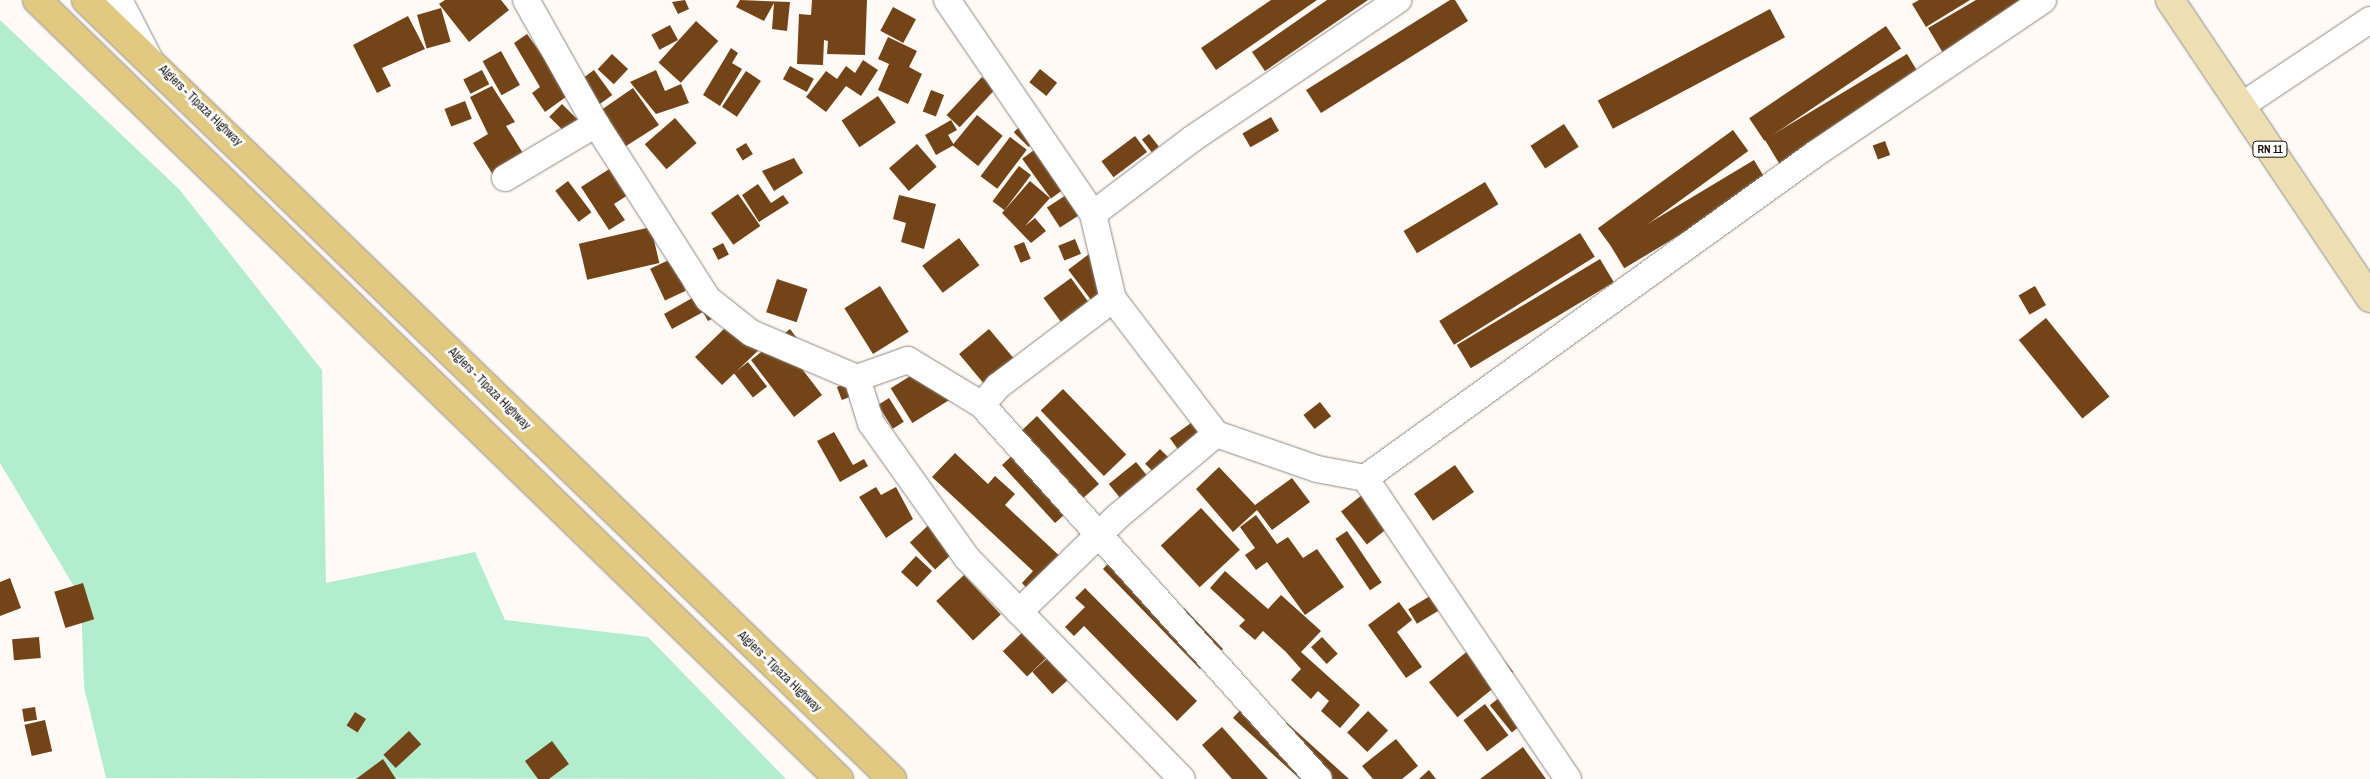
<!DOCTYPE html>
<style>
body{margin:0}
#map{position:relative;width:2370px;height:779px;overflow:hidden;background:#fffaf6;font-family:"Archivo Narrow",sans-serif}
div>[style]{position:absolute}
.green>*{inset:0;background:#b2edce}
.building>*{inset:0;background:#734417;transform-origin:0 0}
.roads{filter:drop-shadow(0 0 1px #8e8985) drop-shadow(0 0 1px #8e8985)}
.street>*{height:26px;margin:-13px;padding:0 13px;transform-origin:13px;border-radius:13px;background:#fff}
.primary>*{height:28px;margin:-14px;padding:0 14px;transform-origin:14px;border-radius:14px;background:#eedfb3}
.highway>*{height:28px;margin:-14px;padding:0 14px;transform-origin:14px;border-radius:14px;background:#e2c981}
span{translate:-50% -50%;white-space:nowrap;text-align:center;line-height:1.15;-webkit-text-stroke:5px #fff;paint-order:stroke}
.shield-label span{padding:1px 4px;background:#fff;border:1px solid;border-radius:4px;-webkit-text-stroke-width:0}
.shield-label{font-size:11px;color:#141210;font-weight:700}
.street-label{font-size:12px;color:#141210}
</style>
<div id="map">
<div class="green">
<div style="clip-path:polygon(0 20px,179px 189px,322px 370px,326px 583px,475px 552px,505px 620px,648px 637px,786px 779px,106px 778px,84px 687px,81px 598px,0 463px)"></div>
</div>
<div class="building">
<div style="clip-path:polygon(445px 0,501px 0,509px 10px,469px 42px,439px 4px)"></div>
<div style="clip-path:polygon(685px 0,689px 9px,678px 14px,672px 2px)"></div>
<div style="clip-path:polygon(740px 0,790px 2px,787px 31px,772px 29px,774px 3px,764px 21px,736px 7px)"></div>
<div style="clip-path:polygon(812px 0,867px 0,865px 55px,827px 54px,828px 41px,824px 40px,823px 65px,797px 64px,799px 14px,811px 15px)"></div>
<div style="clip-path:polygon(1271px 0,1317px 0,1216px 70px,1201px 48px)"></div>
<div style="clip-path:polygon(1327px 0,1368px 0,1265px 71px,1252px 52px)"></div>
<div style="clip-path:polygon(1450px 0,1455px 0,1468px 21px,1321px 113px,1306px 90px)"></div>
<div style="clip-path:polygon(1919px 0,1970px 0,1926px 27px,1912px 4px)"></div>
<div style="clip-path:polygon(1976px 0,2034px 0,1943px 53px,1928px 28px)"></div>
<div style="left:893px;top:7px;width:26px;height:27px;rotate:28deg"></div>
<div style="left:441px;top:8px;width:35px;height:25px;rotate:74deg"></div>
<div style="left:1770px;top:9px;width:32px;height:195px;rotate:62deg"></div>
<div style="clip-path:polygon(408px 16px,425px 49px,382px 68px,391px 86px,377px 93px,353px 45px)"></div>
<div style="left:696px;top:21px;width:30px;height:56px;rotate:42deg"></div>
<div style="left:670px;top:25px;width:17px;height:21px;rotate:62deg"></div>
<div style="left:1886px;top:26px;width:27px;height:165px;rotate:56deg"></div>
<div style="clip-path:polygon(527px 34px,570px 94px,545px 112px,532px 93px,540px 87px,514px 43px)"></div>
<div style="clip-path:polygon(888px 37px,917px 51px,909px 67px,922px 74px,908px 104px,878px 90px,889px 64px,878px 59px)"></div>
<div style="clip-path:polygon(731px 48px,738px 53px,732px 63px,742px 69px,720px 106px,703px 95px)"></div>
<div style="left:501px;top:51px;width:39px;height:21px;rotate:61deg"></div>
<div style="left:612px;top:54px;width:22px;height:21px;rotate:43deg"></div>
<div style="left:1907px;top:54px;width:29px;height:166px;rotate:59deg"></div>
<div style="clip-path:polygon(863px 60px,878px 70px,861px 96px,846px 86px,826px 112px,806px 97px,826px 71px,837px 79px,846px 66px,855px 73px)"></div>
<div style="left:790px;top:66px;width:27px;height:15px;rotate:28deg"></div>
<div style="left:1040px;top:69px;width:22px;height:17px;rotate:39deg"></div>
<div style="left:482px;top:70px;width:16px;height:21px;rotate:63deg"></div>
<div style="left:594px;top:70px;width:31px;height:22px;rotate:54deg"></div>
<div style="clip-path:polygon(656px 70px,665px 91px,681px 84px,689px 103px,656px 114px,630px 82px)"></div>
<div style="left:746px;top:71px;width:18px;height:43px;rotate:34deg"></div>
<div style="left:982px;top:77px;width:18px;height:52px;rotate:43deg"></div>
<div style="clip-path:polygon(492px 86px,515px 122px,506px 126px,526px 158px,495px 178px,473px 143px,488px 134px,470px 97px)"></div>
<div style="clip-path:polygon(633px 88px,659px 125px,623px 148px,594px 115px)"></div>
<div style="left:931px;top:90px;width:14px;height:23px;rotate:21deg"></div>
<div style="left:878px;top:96px;width:32px;height:44px;rotate:56deg"></div>
<div style="left:465px;top:101px;width:19px;height:22px;rotate:69deg"></div>
<div style="left:562px;top:104px;width:28px;height:18px;rotate:45deg"></div>
<div style="left:977px;top:115px;width:33px;height:39px;rotate:39deg"></div>
<div style="left:1271px;top:117px;width:16px;height:33px;rotate:60deg"></div>
<div style="left:675px;top:118px;width:33px;height:40px;rotate:49deg"></div>
<div style="clip-path:polygon(951px 120px,957px 130px,948px 135px,954px 145px,936px 155px,925px 135px)"></div>
<div style="left:1023px;top:123px;width:21px;height:13px;rotate:45deg"></div>
<div style="left:1564px;top:124px;width:27px;height:40px;rotate:57deg"></div>
<div style="left:1733px;top:130px;width:26px;height:167px;rotate:54deg"></div>
<div style="left:1149px;top:134px;width:16px;height:9px;rotate:52deg"></div>
<div style="left:1135px;top:136px;width:20px;height:42px;rotate:53deg"></div>
<div style="left:1010px;top:137px;width:21px;height:49px;rotate:37deg"></div>
<div style="left:1048px;top:140px;width:49px;height:32px;rotate:54deg"></div>
<div style="left:1885px;top:141px;width:15px;height:13px;rotate:70deg"></div>
<div style="left:746px;top:143px;width:13px;height:12px;rotate:58deg"></div>
<div style="left:917px;top:144px;width:30px;height:37px;rotate:49deg"></div>
<div style="clip-path:polygon(794px 158px,803px 173px,774px 191px,762px 171px)"></div>
<div style="left:1754px;top:160px;width:26px;height:167px;rotate:59deg"></div>
<div style="clip-path:polygon(614px 166px,631px 193px,614px 204px,625px 220px,609px 230px,581px 187px)"></div>
<div style="left:1019px;top:166px;width:15px;height:44px;rotate:37deg"></div>
<div style="left:568px;top:181px;width:39px;height:16px;rotate:53deg"></div>
<div style="clip-path:polygon(1030px 181px,1050px 198px,1025px 226px,1035px 218px,1046px 231px,1031px 243px,1002px 213px)"></div>
<div style="left:1485px;top:182px;width:26px;height:95px;rotate:59deg"></div>
<div style="clip-path:polygon(758px 184px,771px 203px,783px 195px,789px 203px,759px 222px,742px 195px)"></div>
<div style="left:1083px;top:184px;width:24px;height:43px;rotate:57deg"></div>
<div style="left:738px;top:194px;width:39px;height:33px;rotate:55deg"></div>
<div style="clip-path:polygon(899px 195px,936px 204px,924px 249px,901px 242px,906px 223px,893px 219px)"></div>
<div style="left:651px;top:227px;width:37px;height:74px;rotate:77deg"></div>
<div style="left:1580px;top:233px;width:28px;height:166px;rotate:58deg"></div>
<div style="left:959px;top:238px;width:34px;height:46px;rotate:53deg"></div>
<div style="left:1075px;top:239px;width:16px;height:18px;rotate:68deg"></div>
<div style="left:1024px;top:242px;width:18px;height:11px;rotate:68deg"></div>
<div style="left:723px;top:243px;width:13px;height:12px;rotate:63deg"></div>
<div style="left:1097px;top:248px;width:41px;height:36px;rotate:53deg"></div>
<div style="left:671px;top:259px;width:35px;height:23px;rotate:65deg"></div>
<div style="left:1600px;top:259px;width:27px;height:167px;rotate:59deg"></div>
<div style="left:1071px;top:278px;width:32px;height:34px;rotate:54deg"></div>
<div style="left:777px;top:279px;width:32px;height:35px;rotate:18deg"></div>
<div style="left:880px;top:286px;width:54px;height:42px;rotate:58deg"></div>
<div style="left:2035px;top:286px;width:22px;height:19px;rotate:60deg"></div>
<div style="clip-path:polygon(694px 297px,721px 314px,708px 321px,703px 312px,672px 329px,664px 314px)"></div>
<div style="left:2046px;top:318px;width:101px;height:35px;rotate:51deg"></div>
<div style="clip-path:polygon(726px 327px,763px 346px,722px 385px,695px 357px)"></div>
<div style="clip-path:polygon(790px 329px,811px 357px,799px 365px,822px 395px,794px 417px,751px 360px)"></div>
<div style="left:989px;top:329px;width:38px;height:39px;rotate:50deg"></div>
<div style="left:748px;top:362px;width:31px;height:18px;rotate:52deg"></div>
<div style="left:928px;top:365px;width:41px;height:44px;rotate:58deg"></div>
<div style="left:863px;top:377px;width:14px;height:28px;rotate:69deg"></div>
<div style="left:1063px;top:389px;width:91px;height:31px;rotate:46deg"></div>
<div style="left:889px;top:398px;width:28px;height:13px;rotate:58deg"></div>
<div style="left:1320px;top:402px;width:18px;height:21px;rotate:52deg"></div>
<div style="clip-path:polygon(1037px 416px,1099px 484px,1055px 523px,1002px 465px,1027px 442px,1019px 433px)"></div>
<div style="left:1195px;top:420px;width:29px;height:31px;rotate:54deg"></div>
<div style="clip-path:polygon(834px 432px,853px 465px,864px 459px,868px 466px,840px 482px,817px 441px)"></div>
<div style="left:1160px;top:449px;width:25px;height:21px;rotate:45deg"></div>
<div style="clip-path:polygon(955px 453px,988px 484px,995px 476px,1015px 494px,1005px 505px,1065px 561px,1033px 595px,1022px 583px,1033px 571px,932px 477px)"></div>
<div style="left:1136px;top:462px;width:32px;height:35px;rotate:51deg"></div>
<div style="left:1455px;top:465px;width:33px;height:50px;rotate:55deg"></div>
<div style="clip-path:polygon(1219px 467px,1255px 505px,1292px 478px,1310px 502px,1272px 530px,1257px 510px,1233px 532px,1196px 489px)"></div>
<div style="clip-path:polygon(876px 487px,881px 495px,896px 487px,913px 519px,886px 538px,859px 497px)"></div>
<div style="left:1371px;top:488px;width:42px;height:38px;rotate:52deg"></div>
<div style="left:1201px;top:508px;width:57px;height:55px;rotate:47deg"></div>
<div style="clip-path:polygon(1256px 515px,1277px 544px,1288px 537px,1303px 558px,1317px 549px,1344px 587px,1305px 615px,1267px 562px,1256px 570px,1245px 555px,1255px 548px,1240px 527px)"></div>
<div style="left:934px;top:520px;width:37px;height:33px;rotate:47deg"></div>
<div style="left:1347px;top:531px;width:62px;height:14px;rotate:56deg"></div>
<div style="clip-path:polygon(1123px 548px,1175px 616px,1184px 608px,1223px 649px,1200px 669px,1103px 569px)"></div>
<div style="left:916px;top:556px;width:22px;height:22px;rotate:43deg"></div>
<div style="clip-path:polygon(1225px 571px,1268px 609px,1281px 595px,1321px 631px,1301px 652px,1360px 705px,1340px 728px,1321px 711px,1329px 701px,1318px 691px,1311px 699px,1291px 680px,1301px 669px,1286px 652px,1263px 631px,1255px 640px,1239px 626px,1245px 620px,1210px 588px)"></div>
<div style="left:964px;top:575px;width:54px;height:38px;rotate:47deg"></div>
<div style="clip-path:polygon(10px 578px,21px 608px,0 616px,0 582px)"></div>
<div style="left:83px;top:583px;width:38px;height:30px;rotate:73deg"></div>
<div style="left:1445px;top:587px;width:17px;height:43px;rotate:59deg"></div>
<div style="clip-path:polygon(1085px 588px,1197px 701px,1177px 721px,1084px 626px,1074px 636px,1065px 627px,1085px 607px,1075px 598px)"></div>
<div style="clip-path:polygon(1399px 602px,1412px 620px,1397px 632px,1422px 667px,1406px 678px,1368px 625px)"></div>
<div style="left:1028px;top:627px;width:35px;height:35px;rotate:46deg"></div>
<div style="left:39px;top:637px;width:21px;height:27px;rotate:85deg"></div>
<div style="left:1322px;top:637px;width:23px;height:15px;rotate:47deg"></div>
<div style="left:1485px;top:637px;width:45px;height:72px;rotate:51deg"></div>
<div style="left:1062px;top:645px;width:30px;height:40px;rotate:48deg"></div>
<div style="left:1510px;top:689px;width:35px;height:26px;rotate:51deg"></div>
<div style="clip-path:polygon(1255px 694px,1349px 779px,1300px 779px,1233px 718px)"></div>
<div style="left:1485px;top:704px;width:39px;height:27px;rotate:53deg"></div>
<div style="left:35px;top:707px;width:13px;height:13px;rotate:81deg"></div>
<div style="left:1368px;top:711px;width:28px;height:30px;rotate:44deg"></div>
<div style="left:355px;top:712px;width:13px;height:16px;rotate:32deg"></div>
<div style="left:45px;top:720px;width:32px;height:21px;rotate:77deg"></div>
<div style="clip-path:polygon(1222px 727px,1268px 779px,1232px 779px,1202px 745px)"></div>
<div style="left:409px;top:731px;width:18px;height:35px;rotate:47deg"></div>
<div style="clip-path:polygon(1396px 739px,1418px 766px,1402px 779px,1373px 779px,1362px 766px)"></div>
<div style="clip-path:polygon(552px 741px,569px 764px,549px 779px,538px 779px,525px 761px)"></div>
<div style="clip-path:polygon(1523px 747px,1546px 779px,1480px 779px)"></div>
<div style="clip-path:polygon(383px 759px,396px 779px,356px 779px)"></div>
<div style="clip-path:polygon(1429px 770px,1436px 779px,1419px 779px)"></div>
</div>
<div class="roads">
<div class="street">
<div style="left:119px;top:0;width:65px;rotate:62.7deg"></div>
<div style="left:526px;top:0;width:142px;rotate:60.6deg"></div>
<div style="left:596px;top:124px;width:208px;rotate:57.4deg"></div>
<div style="left:708px;top:299px;width:55px;rotate:38.3deg"></div>
<div style="left:751px;top:333px;width:115px;rotate:23deg"></div>
<div style="left:857px;top:378px;width:54px;rotate:-19.4deg"></div>
<div style="left:908px;top:360px;width:87px;rotate:31.3deg"></div>
<div style="left:982px;top:405px;width:503px;rotate:47.98deg"></div>
<div style="left:947px;top:0;width:259px;rotate:55.7deg"></div>
<div style="left:1093px;top:214px;width:87px;rotate:76.8deg"></div>
<div style="left:1113px;top:299px;width:170px;rotate:52.7deg"></div>
<div style="left:1216px;top:434px;width:107px;rotate:19.1deg"></div>
<div style="left:1317px;top:469px;width:49px;rotate:10.6deg"></div>
<div style="left:1365px;top:478px;width:363px;rotate:56deg"></div>
<div style="left:2241px;top:106px;width:155px;rotate:-33.7deg"></div>
<div style="left:505px;top:178px;width:106px;rotate:-30.7deg"></div>
<div style="left:1093px;top:214px;width:124px;rotate:-37.1deg"></div>
<div style="left:1192px;top:139px;width:249px;rotate:-34deg"></div>
<div style="left:857px;top:378px;width:47px;rotate:72.7deg"></div>
<div style="left:871px;top:423px;width:166px;rotate:54.6deg"></div>
<div style="left:967px;top:558px;width:308px;rotate:45.8deg"></div>
<div style="left:982px;top:405px;width:25px;rotate:-50deg"></div>
<div style="left:998px;top:386px;width:144px;rotate:-37.1deg"></div>
<div style="left:1365px;top:478px;width:555px;rotate:-35.75deg"></div>
<div style="left:1815px;top:154px;width:275px;rotate:-34deg"></div>
<div style="left:1019px;top:612px;width:136px;rotate:-44.1deg"></div>
<div style="left:1117px;top:517px;width:129px;rotate:-40deg"></div>
</div>
<div class="primary">
<div style="left:2170px;top:0;width:359px;rotate:56.1deg"></div>
</div>
<div class="highway">
<div style="left:37px;top:0;width:1118px;rotate:44.17deg"></div>
<div style="left:86px;top:0;width:1121px;rotate:44.02deg"></div>
</div>
</div>
<div class="shield-label">
<span style="left:2270px;top:149px">RN 11</span>
</div>
<div class="street-label">
<span style="left:200px;top:106px;rotate:44deg">Algiers - Tipaza Highway</span>
<span style="left:489px;top:389px;rotate:45deg">Algiers - Tipaza Highway</span>
<span style="left:779px;top:672px;rotate:44deg">Algiers - Tipaza Highway</span>
</div>
</div>
